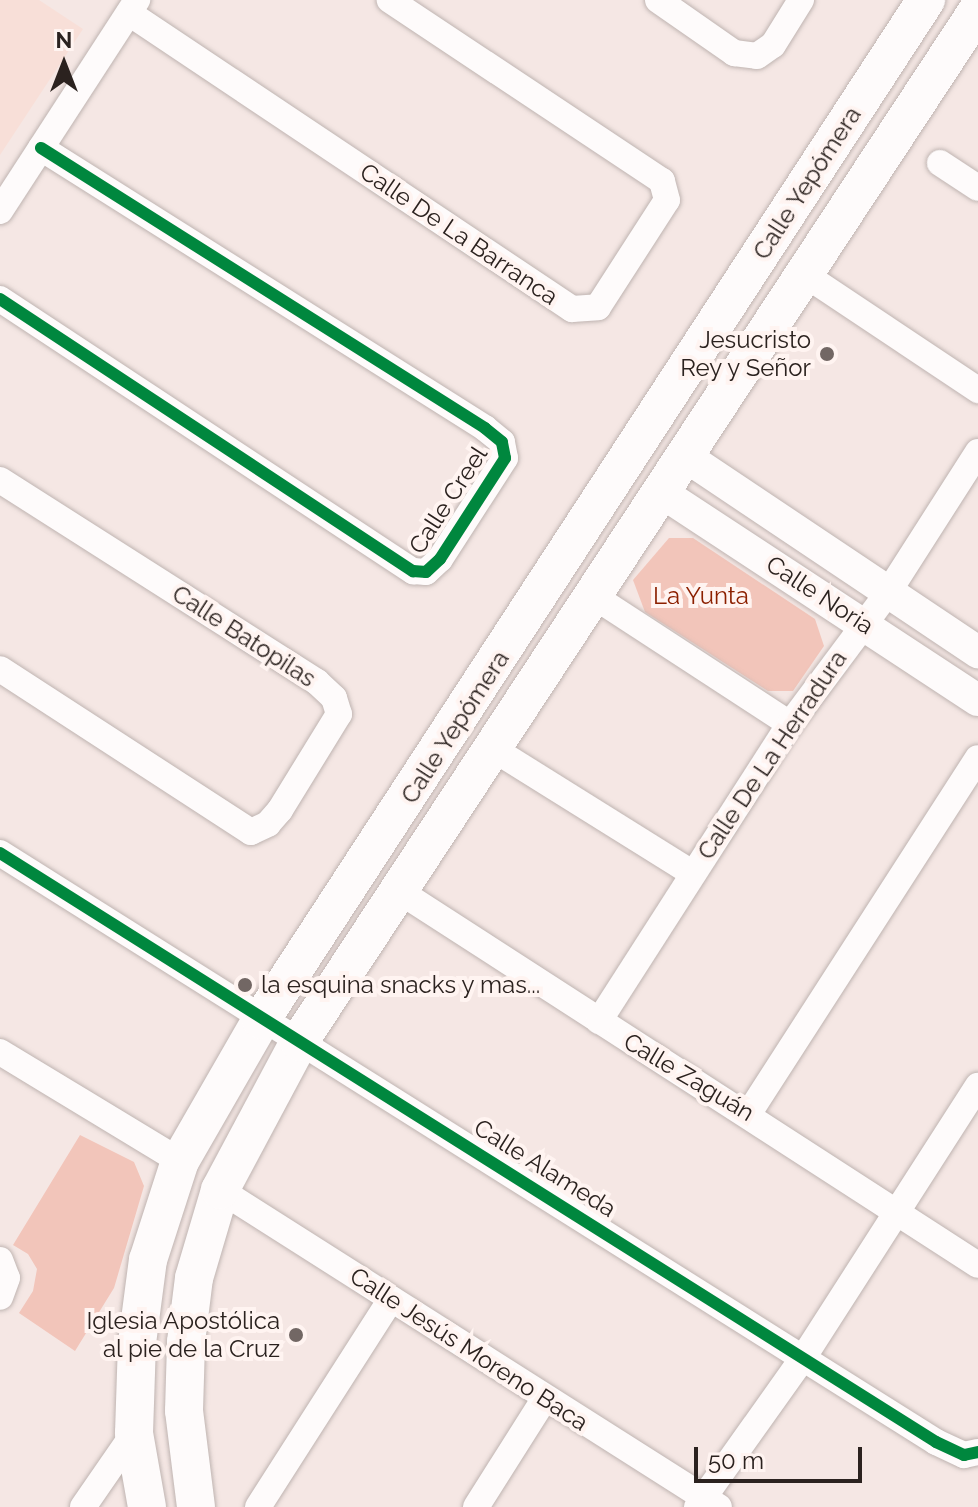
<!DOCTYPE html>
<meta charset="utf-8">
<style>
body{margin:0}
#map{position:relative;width:978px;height:1507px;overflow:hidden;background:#f5e7e4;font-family:Raleway,sans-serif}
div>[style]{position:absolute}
.built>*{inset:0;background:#f8dfd8}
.green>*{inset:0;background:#f2c5ba}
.roads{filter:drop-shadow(0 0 2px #bfb4b1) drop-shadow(0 0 2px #bfb4b1)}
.minor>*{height:26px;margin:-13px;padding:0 13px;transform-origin:13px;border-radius:13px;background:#fefbfb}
.tertiary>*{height:32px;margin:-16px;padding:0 16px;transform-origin:16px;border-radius:16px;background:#fefbfb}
.secondary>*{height:38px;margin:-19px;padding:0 19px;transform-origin:19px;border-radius:19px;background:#fefbfb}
.cycleway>*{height:12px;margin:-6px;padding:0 6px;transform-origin:6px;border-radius:6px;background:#00873e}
.dots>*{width:22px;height:22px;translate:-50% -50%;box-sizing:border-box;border:4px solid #fff4f1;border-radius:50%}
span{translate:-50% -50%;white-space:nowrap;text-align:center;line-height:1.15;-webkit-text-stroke:8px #fff4f1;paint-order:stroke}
.street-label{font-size:24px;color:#2b221f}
.poi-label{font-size:24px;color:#2b221f}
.right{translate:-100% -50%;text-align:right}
.left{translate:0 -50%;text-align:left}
.park-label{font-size:24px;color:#8c2000}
.north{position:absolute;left:24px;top:24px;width:80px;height:80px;-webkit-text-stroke:6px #fff4f1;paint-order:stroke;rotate:0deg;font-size:22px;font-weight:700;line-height:32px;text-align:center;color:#2b221f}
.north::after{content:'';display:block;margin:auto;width:28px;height:36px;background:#2b221f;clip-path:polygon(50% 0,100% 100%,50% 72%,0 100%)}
.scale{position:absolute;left:694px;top:1447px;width:168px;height:36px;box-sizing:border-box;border:4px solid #2b221f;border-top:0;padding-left:10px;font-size:24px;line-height:28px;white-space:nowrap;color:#2b221f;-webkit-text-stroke:6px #fff4f1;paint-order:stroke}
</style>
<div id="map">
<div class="built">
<div style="clip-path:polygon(0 0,39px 0,83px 29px,0 155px)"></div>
</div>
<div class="green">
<div style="clip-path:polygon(669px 538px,693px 538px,815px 619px,824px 646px,793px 691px,768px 691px,645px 612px,633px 580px)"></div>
<div style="clip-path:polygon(80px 1135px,134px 1162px,144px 1186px,114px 1288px,75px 1351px,19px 1313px,33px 1291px,37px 1269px,28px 1254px,13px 1245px)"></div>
</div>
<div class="roads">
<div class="minor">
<div style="left:658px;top:0;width:93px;rotate:34.9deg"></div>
<div style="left:734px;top:53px;width:23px;rotate:7deg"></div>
<div style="left:757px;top:56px;width:19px;rotate:-35deg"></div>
<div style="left:773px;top:45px;width:53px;rotate:-58.1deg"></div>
<div style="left:129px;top:13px;width:533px;rotate:33.75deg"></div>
<div style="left:572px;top:309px;width:26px;rotate:-4deg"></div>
<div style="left:598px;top:307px;width:127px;rotate:-57.2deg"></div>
<div style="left:667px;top:200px;width:20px;rotate:-105deg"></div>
<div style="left:662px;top:181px;width:327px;rotate:-146.4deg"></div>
<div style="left:940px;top:163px;width:45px;rotate:33.3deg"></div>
<div style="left:0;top:211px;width:252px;rotate:-57deg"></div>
<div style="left:807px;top:276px;width:206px;rotate:33.7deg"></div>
<div style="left:0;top:299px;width:495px;rotate:33.4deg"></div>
<div style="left:413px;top:571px;width:13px;rotate:4deg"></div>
<div style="left:426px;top:572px;width:19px;rotate:-43deg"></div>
<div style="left:440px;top:559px;width:120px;rotate:-57.2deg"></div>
<div style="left:505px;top:458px;width:16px;rotate:-101deg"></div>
<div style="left:502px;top:442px;width:22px;rotate:-141deg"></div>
<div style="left:485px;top:428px;width:525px;rotate:-147.76deg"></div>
<div style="left:0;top:480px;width:376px;rotate:32.5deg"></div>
<div style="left:317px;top:682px;width:23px;rotate:43deg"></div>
<div style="left:334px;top:698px;width:17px;rotate:73deg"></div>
<div style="left:339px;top:714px;width:113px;rotate:121.6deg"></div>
<div style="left:280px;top:810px;width:18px;rotate:131deg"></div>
<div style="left:268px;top:824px;width:19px;rotate:155deg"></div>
<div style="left:251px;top:832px;width:299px;rotate:-147deg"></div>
<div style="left:595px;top:597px;width:233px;rotate:33.1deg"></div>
<div style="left:495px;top:750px;width:232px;rotate:32deg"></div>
<div style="left:0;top:853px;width:1106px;rotate:32.18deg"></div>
<div style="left:936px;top:1442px;width:31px;rotate:25deg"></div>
<div style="left:964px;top:1455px;width:14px;rotate:-12deg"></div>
<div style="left:399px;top:891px;width:689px;rotate:32.86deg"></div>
<div style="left:599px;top:1021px;width:353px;rotate:-57.3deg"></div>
<div style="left:790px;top:724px;width:166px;rotate:-53.3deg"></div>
<div style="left:889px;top:591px;width:165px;rotate:-57.4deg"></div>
<div style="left:0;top:1052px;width:210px;rotate:31.2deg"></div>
<div style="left:749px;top:1113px;width:422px;rotate:-57.2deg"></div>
<div style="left:220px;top:1190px;width:591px;rotate:32.43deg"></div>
<div style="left:0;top:1260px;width:19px;rotate:69deg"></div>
<div style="left:7px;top:1278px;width:20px;rotate:110deg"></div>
<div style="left:83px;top:1507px;width:90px;rotate:-55.4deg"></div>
<div style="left:258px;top:1507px;width:247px;rotate:-57.4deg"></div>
<div style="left:476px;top:1507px;width:129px;rotate:-57.7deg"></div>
<div style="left:697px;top:1507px;width:186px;rotate:-54.6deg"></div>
<div style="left:805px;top:1355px;width:320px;rotate:-57.3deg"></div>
</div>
<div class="tertiary">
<div style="left:685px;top:456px;width:353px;rotate:33.8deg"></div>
<div style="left:661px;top:492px;width:379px;rotate:33.3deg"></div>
</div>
<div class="secondary">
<div style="left:147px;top:1507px;width:75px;rotate:-100deg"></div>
<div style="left:134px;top:1433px;width:90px;rotate:-88.1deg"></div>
<div style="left:137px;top:1343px;width:84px;rotate:-82.5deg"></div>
<div style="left:148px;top:1260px;width:104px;rotate:-72.1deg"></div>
<div style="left:180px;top:1161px;width:163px;rotate:-60.1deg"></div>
<div style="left:261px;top:1020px;width:1218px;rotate:-56.9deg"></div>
<div style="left:196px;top:1507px;width:97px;rotate:-97.1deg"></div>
<div style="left:184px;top:1411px;width:69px;rotate:-88.3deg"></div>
<div style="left:186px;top:1342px;width:64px;rotate:-82.9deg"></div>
<div style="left:194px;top:1278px;width:92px;rotate:-73.5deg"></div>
<div style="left:220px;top:1190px;width:168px;rotate:-61.9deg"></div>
<div style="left:299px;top:1042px;width:1235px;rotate:-56.66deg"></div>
</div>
</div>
<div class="cycleway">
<div style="left:0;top:299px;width:495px;rotate:33.4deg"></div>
<div style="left:413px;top:571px;width:13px;rotate:4deg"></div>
<div style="left:426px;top:572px;width:19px;rotate:-43deg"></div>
<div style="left:440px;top:559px;width:120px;rotate:-57.2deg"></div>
<div style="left:505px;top:458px;width:16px;rotate:-101deg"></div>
<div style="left:502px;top:442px;width:22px;rotate:-141deg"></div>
<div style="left:485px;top:428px;width:525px;rotate:-147.76deg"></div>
<div style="left:0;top:853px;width:1106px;rotate:32.18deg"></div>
<div style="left:936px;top:1442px;width:31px;rotate:25deg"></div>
<div style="left:964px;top:1455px;width:14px;rotate:-12deg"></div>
</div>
<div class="dots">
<div style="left:827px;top:354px;background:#726764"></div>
<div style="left:245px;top:985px;background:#726764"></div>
<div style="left:296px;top:1335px;background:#726764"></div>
</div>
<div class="street-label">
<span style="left:807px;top:183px;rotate:-57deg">Calle Yepómera</span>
<span style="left:459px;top:234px;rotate:34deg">Calle De La Barranca</span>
<span style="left:448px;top:500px;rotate:-57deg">Calle Creel</span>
<span style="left:820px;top:595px;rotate:33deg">Calle Noria</span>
<span style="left:244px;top:636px;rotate:33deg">Calle Batopilas</span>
<span style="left:455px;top:727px;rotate:-57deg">Calle Yepómera</span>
<span style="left:772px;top:755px;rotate:-56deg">Calle De La Herradura</span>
<span style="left:689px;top:1077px;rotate:31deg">Calle Zaguán</span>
<span style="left:545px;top:1168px;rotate:32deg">Calle Alameda</span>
<span style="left:469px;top:1349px;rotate:33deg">Calle Jesús Moreno Baca</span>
</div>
<div class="poi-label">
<span class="right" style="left:811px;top:354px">Jesucristo<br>Rey y Señor</span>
<span class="left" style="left:261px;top:985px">la esquina snacks y mas...</span>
<span class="right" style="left:280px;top:1335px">Iglesia Apostólica<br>al pie de la Cruz</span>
</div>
<div class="park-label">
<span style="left:701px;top:596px">La Yunta</span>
</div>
<div class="north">N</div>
<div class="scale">50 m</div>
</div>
